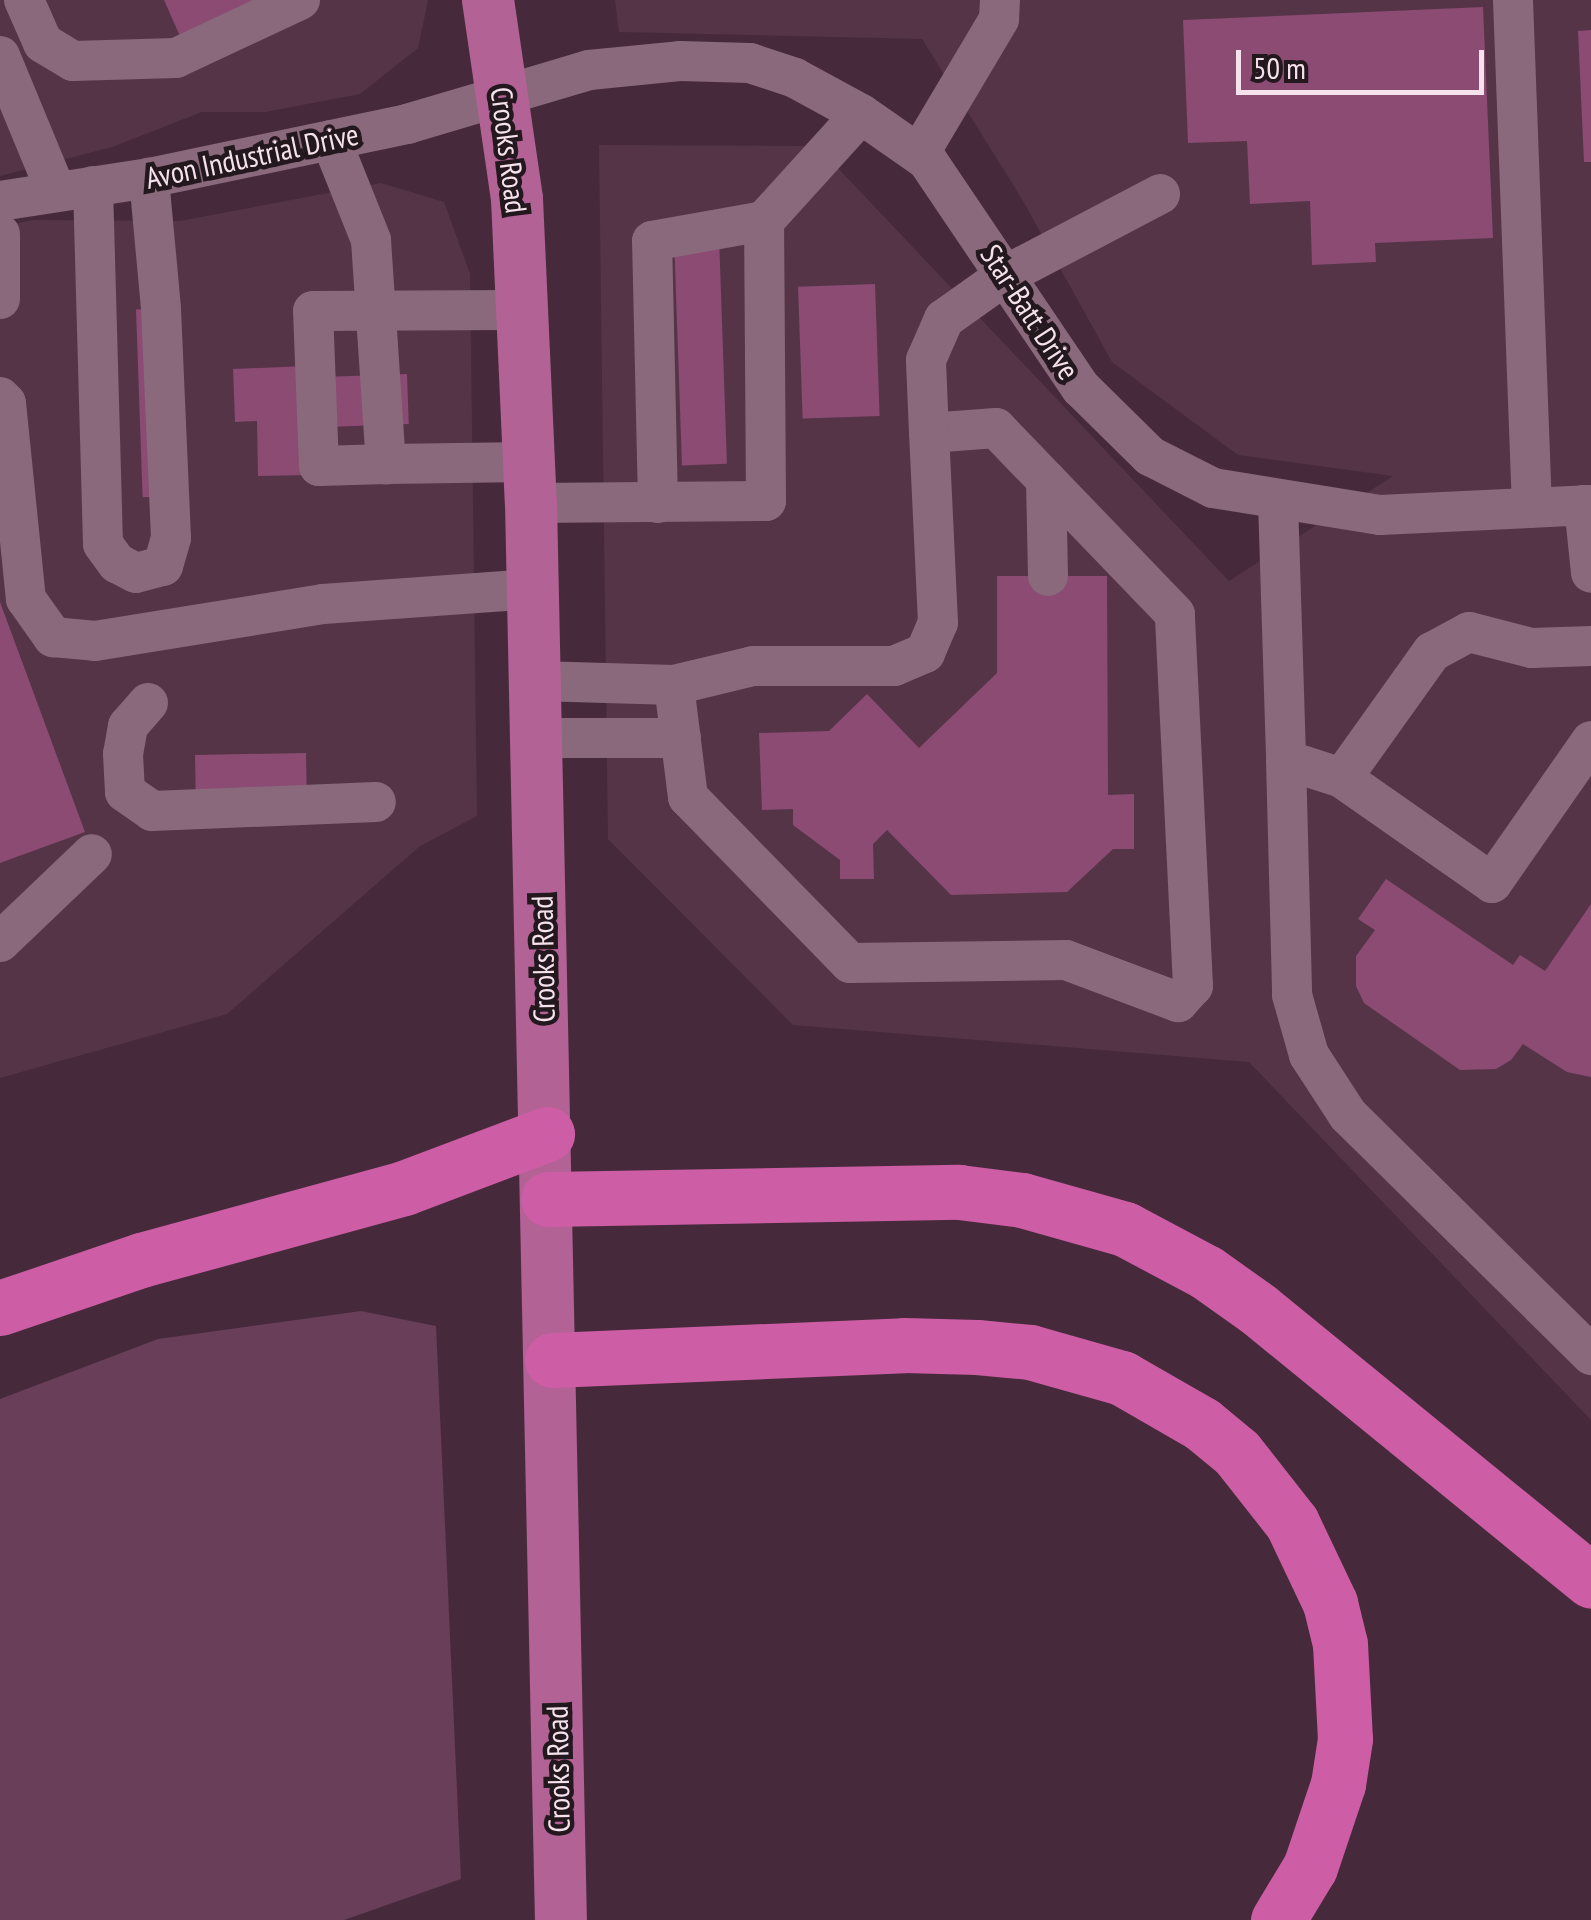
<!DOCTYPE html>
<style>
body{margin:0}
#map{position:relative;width:1591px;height:1920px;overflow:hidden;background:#462a3b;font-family:"PT Sans Narrow",sans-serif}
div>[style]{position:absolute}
.built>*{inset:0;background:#553448}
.green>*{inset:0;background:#683e58}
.building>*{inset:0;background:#8b4b73;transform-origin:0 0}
.minor>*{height:40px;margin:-20px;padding:0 20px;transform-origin:20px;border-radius:20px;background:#89697b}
.major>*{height:52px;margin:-26px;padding:0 26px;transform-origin:26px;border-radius:26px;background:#b26294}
.highway>*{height:55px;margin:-27.5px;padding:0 27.5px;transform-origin:27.5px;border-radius:27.5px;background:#cd5da5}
span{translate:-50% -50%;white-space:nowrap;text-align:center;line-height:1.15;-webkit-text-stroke:9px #24181f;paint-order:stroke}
.street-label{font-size:30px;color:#f5e2ec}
.scale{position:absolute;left:1236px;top:50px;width:248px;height:45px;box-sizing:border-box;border:5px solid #f5e2ec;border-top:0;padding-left:12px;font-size:30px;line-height:35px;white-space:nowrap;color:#f5e2ec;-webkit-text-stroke:8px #24181f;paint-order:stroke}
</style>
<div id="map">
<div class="built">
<div style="clip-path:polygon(0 0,428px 0,418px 48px,360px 94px,265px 112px,202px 112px,112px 147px,0 176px)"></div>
<div style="clip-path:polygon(615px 0,1591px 0,1591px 1420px,1249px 1062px,793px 1025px,608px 839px,599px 145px,817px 146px,1229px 581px,1393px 476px,1238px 455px,1112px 362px,1022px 199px,922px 39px,619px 32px)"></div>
<div style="clip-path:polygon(381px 183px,444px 202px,470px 274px,477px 816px,420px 846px,227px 1014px,0 1078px,0 227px,33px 220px,180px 221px)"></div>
</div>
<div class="green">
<div style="clip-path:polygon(361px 1311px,436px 1326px,461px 1879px,344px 1920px,0 1920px,0 1399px,158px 1339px)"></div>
</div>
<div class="building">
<div style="clip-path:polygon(164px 0,261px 0,183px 43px)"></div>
<div style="clip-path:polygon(1483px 7px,1493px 238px,1375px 243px,1376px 262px,1312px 265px,1310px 201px,1250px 204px,1247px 141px,1188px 143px,1183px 20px)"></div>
<div style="clip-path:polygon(1591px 30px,1591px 162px,1584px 162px,1578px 31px)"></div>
<div style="left:719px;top:236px;width:228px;height:45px;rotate:88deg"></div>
<div style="left:875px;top:284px;width:132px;height:77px;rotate:88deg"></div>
<div style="left:178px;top:308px;width:188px;height:42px;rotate:88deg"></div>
<div style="clip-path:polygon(306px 366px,309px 475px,258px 476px,257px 421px,235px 422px,233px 369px)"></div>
<div style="left:407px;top:374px;width:50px;height:77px;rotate:88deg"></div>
<div style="clip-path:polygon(997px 576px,1107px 576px,1108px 795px,1134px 794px,1134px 849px,1113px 849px,1067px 892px,951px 895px,887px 830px,873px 844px,874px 879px,840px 879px,840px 860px,793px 825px,793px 809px,762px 810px,759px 733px,829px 731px,867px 694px,919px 748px,997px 673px)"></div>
<div style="clip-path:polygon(0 602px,85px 832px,0 863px)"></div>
<div style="left:306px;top:753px;width:39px;height:111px;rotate:89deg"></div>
<div style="clip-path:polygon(1386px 879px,1513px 965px,1520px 955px,1545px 971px,1591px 904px,1591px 1077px,1567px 1072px,1523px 1044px,1511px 1060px,1496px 1069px,1460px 1070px,1364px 1003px,1356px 986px,1356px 956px,1375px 930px,1358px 919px)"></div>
</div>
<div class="minor">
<div style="left:24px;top:0;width:47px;rotate:66.2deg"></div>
<div style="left:43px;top:43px;width:35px;rotate:31deg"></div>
<div style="left:73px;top:61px;width:103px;rotate:-1.7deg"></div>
<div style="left:176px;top:58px;width:137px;rotate:-25.1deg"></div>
<div style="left:1513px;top:0;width:508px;rotate:87.86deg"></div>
<div style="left:0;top:56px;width:146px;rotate:67.5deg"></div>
<div style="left:331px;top:140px;width:108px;rotate:68.2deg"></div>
<div style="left:371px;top:240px;width:225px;rotate:86.2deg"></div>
<div style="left:386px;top:464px;width:143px;rotate:-0.8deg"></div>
<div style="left:919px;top:154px;width:157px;rotate:-59.3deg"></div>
<div style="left:999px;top:19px;width:19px;rotate:-87deg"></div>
<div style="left:93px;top:186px;width:358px;rotate:88.4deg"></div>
<div style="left:103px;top:544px;width:24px;rotate:54deg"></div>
<div style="left:117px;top:563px;width:21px;rotate:28deg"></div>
<div style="left:136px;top:573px;width:28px;rotate:-15deg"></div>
<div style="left:163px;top:566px;width:29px;rotate:-74deg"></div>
<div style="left:171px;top:538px;width:230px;rotate:-92.5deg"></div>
<div style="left:161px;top:308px;width:131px;rotate:-95.3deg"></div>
<div style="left:0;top:201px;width:151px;rotate:-8.8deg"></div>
<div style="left:149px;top:178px;width:264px;rotate:-11.8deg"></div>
<div style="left:407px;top:124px;width:190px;rotate:-16.5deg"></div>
<div style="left:589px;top:70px;width:91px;rotate:-5.6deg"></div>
<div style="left:680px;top:61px;width:70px;rotate:1.6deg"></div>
<div style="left:750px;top:63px;width:47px;rotate:18.4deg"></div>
<div style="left:795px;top:78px;width:75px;rotate:28.6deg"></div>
<div style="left:861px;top:114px;width:80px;rotate:34.9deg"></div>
<div style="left:927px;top:160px;width:275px;rotate:56deg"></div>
<div style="left:1081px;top:388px;width:97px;rotate:44.6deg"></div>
<div style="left:1150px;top:456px;width:71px;rotate:26.9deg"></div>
<div style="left:1213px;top:488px;width:169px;rotate:9.2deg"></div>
<div style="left:1380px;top:515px;width:211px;rotate:-2.7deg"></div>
<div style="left:0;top:234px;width:65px;rotate:90deg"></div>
<div style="left:0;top:397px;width:8px;rotate:45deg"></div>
<div style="left:6px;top:403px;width:197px;rotate:84.2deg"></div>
<div style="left:26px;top:599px;width:47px;rotate:54.6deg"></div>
<div style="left:53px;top:637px;width:42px;rotate:5.4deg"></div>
<div style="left:95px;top:641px;width:231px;rotate:-9.2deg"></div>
<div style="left:323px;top:604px;width:211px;rotate:-4.1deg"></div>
<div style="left:386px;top:464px;width:67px;rotate:178.3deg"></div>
<div style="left:319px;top:466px;width:155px;rotate:-92.2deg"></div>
<div style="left:313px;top:311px;width:210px;rotate:-0.3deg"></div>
<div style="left:1046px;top:480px;width:96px;rotate:88.8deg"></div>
<div style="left:1278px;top:501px;width:259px;rotate:88.2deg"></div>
<div style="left:1286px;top:760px;width:59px;rotate:17.8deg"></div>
<div style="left:1342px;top:778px;width:183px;rotate:35deg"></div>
<div style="left:1492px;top:883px;width:173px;rotate:-55.1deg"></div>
<div style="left:531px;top:503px;width:235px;rotate:-0.5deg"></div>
<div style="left:766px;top:501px;width:280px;rotate:-90.4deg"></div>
<div style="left:764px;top:221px;width:144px;rotate:-47.8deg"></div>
<div style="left:658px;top:503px;width:262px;rotate:-91.3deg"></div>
<div style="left:652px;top:241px;width:114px;rotate:-10.1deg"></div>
<div style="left:1584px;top:505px;width:68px;rotate:84.1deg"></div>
<div style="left:537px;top:681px;width:137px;rotate:1.7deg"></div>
<div style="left:674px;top:685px;width:113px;rotate:82.9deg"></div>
<div style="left:688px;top:797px;width:232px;rotate:45.7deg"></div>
<div style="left:850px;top:963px;width:216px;rotate:-0.8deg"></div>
<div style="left:1066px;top:960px;width:120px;rotate:20.6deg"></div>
<div style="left:1178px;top:1002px;width:22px;rotate:-47deg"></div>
<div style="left:1193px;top:986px;width:372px;rotate:-92.8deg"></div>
<div style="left:1175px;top:614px;width:258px;rotate:-133.9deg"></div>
<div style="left:996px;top:428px;width:67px;rotate:175.7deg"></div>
<div style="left:929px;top:433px;width:73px;rotate:-92.4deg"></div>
<div style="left:926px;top:360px;width:45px;rotate:-66.3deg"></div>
<div style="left:944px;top:319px;width:76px;rotate:-35.4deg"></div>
<div style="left:1006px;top:275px;width:174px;rotate:-27.7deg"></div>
<div style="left:674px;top:685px;width:81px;rotate:-13.5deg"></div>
<div style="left:753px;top:666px;width:141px"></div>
<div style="left:894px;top:666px;width:34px;rotate:-23deg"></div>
<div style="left:925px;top:653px;width:33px;rotate:-67deg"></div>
<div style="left:938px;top:623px;width:190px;rotate:-92.7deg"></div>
<div style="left:148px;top:703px;width:30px;rotate:131deg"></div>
<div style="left:128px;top:726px;width:28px;rotate:100deg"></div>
<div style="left:123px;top:754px;width:38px;rotate:87deg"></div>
<div style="left:125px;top:792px;width:33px;rotate:35deg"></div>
<div style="left:152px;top:811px;width:224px;rotate:-2.3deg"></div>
<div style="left:537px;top:738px;width:144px"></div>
<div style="left:1286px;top:760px;width:235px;rotate:88.5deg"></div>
<div style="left:1292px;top:995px;width:62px;rotate:74.2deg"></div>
<div style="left:1309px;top:1055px;width:72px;rotate:57deg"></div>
<div style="left:1348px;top:1115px;width:342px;rotate:44.6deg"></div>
<div style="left:1342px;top:778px;width:155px;rotate:-54.5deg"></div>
<div style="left:1432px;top:652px;width:42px;rotate:-28.4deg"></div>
<div style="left:1469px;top:632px;width:65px;rotate:14.3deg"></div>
<div style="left:1532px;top:648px;width:59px;rotate:-1.9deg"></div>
<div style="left:0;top:942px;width:127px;rotate:-43.7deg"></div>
</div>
<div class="major">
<div style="left:488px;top:0;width:201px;rotate:81.7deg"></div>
<div style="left:517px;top:199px;width:304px;rotate:87.4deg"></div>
<div style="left:531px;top:503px;width:1417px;rotate:88.79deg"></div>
</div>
<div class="highway">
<div style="left:548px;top:1199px;width:411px;rotate:-1deg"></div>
<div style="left:959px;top:1192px;width:64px;rotate:7.2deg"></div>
<div style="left:1022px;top:1200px;width:107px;rotate:15.7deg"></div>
<div style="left:1125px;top:1229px;width:92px;rotate:28deg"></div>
<div style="left:1206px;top:1272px;width:64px;rotate:35.4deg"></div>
<div style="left:1258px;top:1309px;width:430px;rotate:39.2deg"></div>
<div style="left:0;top:1308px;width:149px;rotate:-18.8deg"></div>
<div style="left:141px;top:1260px;width:273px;rotate:-15.3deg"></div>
<div style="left:404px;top:1188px;width:153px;rotate:-20.7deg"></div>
<div style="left:552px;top:1360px;width:352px;rotate:-2.4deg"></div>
<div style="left:904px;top:1345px;width:73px;rotate:1.6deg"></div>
<div style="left:977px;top:1347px;width:53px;rotate:5.4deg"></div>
<div style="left:1030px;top:1352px;width:96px;rotate:15.8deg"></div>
<div style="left:1122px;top:1378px;width:92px;rotate:29.9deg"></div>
<div style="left:1202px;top:1424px;width:45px;rotate:39.6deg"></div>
<div style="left:1237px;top:1453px;width:89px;rotate:51.8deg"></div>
<div style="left:1292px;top:1523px;width:89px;rotate:64.6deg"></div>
<div style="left:1330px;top:1603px;width:42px;rotate:76.3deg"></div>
<div style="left:1340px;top:1644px;width:95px;rotate:87deg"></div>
<div style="left:1345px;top:1739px;width:46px;rotate:98.8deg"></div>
<div style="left:1338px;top:1784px;width:88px;rotate:108.6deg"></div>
<div style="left:1310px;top:1867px;width:62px;rotate:121.1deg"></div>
</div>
<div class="street-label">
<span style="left:509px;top:150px;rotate:83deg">Crooks Road</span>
<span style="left:252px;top:156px;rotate:-12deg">Avon Industrial Drive</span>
<span style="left:1030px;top:312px;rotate:57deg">Star-Batt Drive</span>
<span style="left:543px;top:959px;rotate:-91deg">Crooks Road</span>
<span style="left:558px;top:1769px;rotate:-91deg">Crooks Road</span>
</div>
<div class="scale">50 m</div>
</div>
